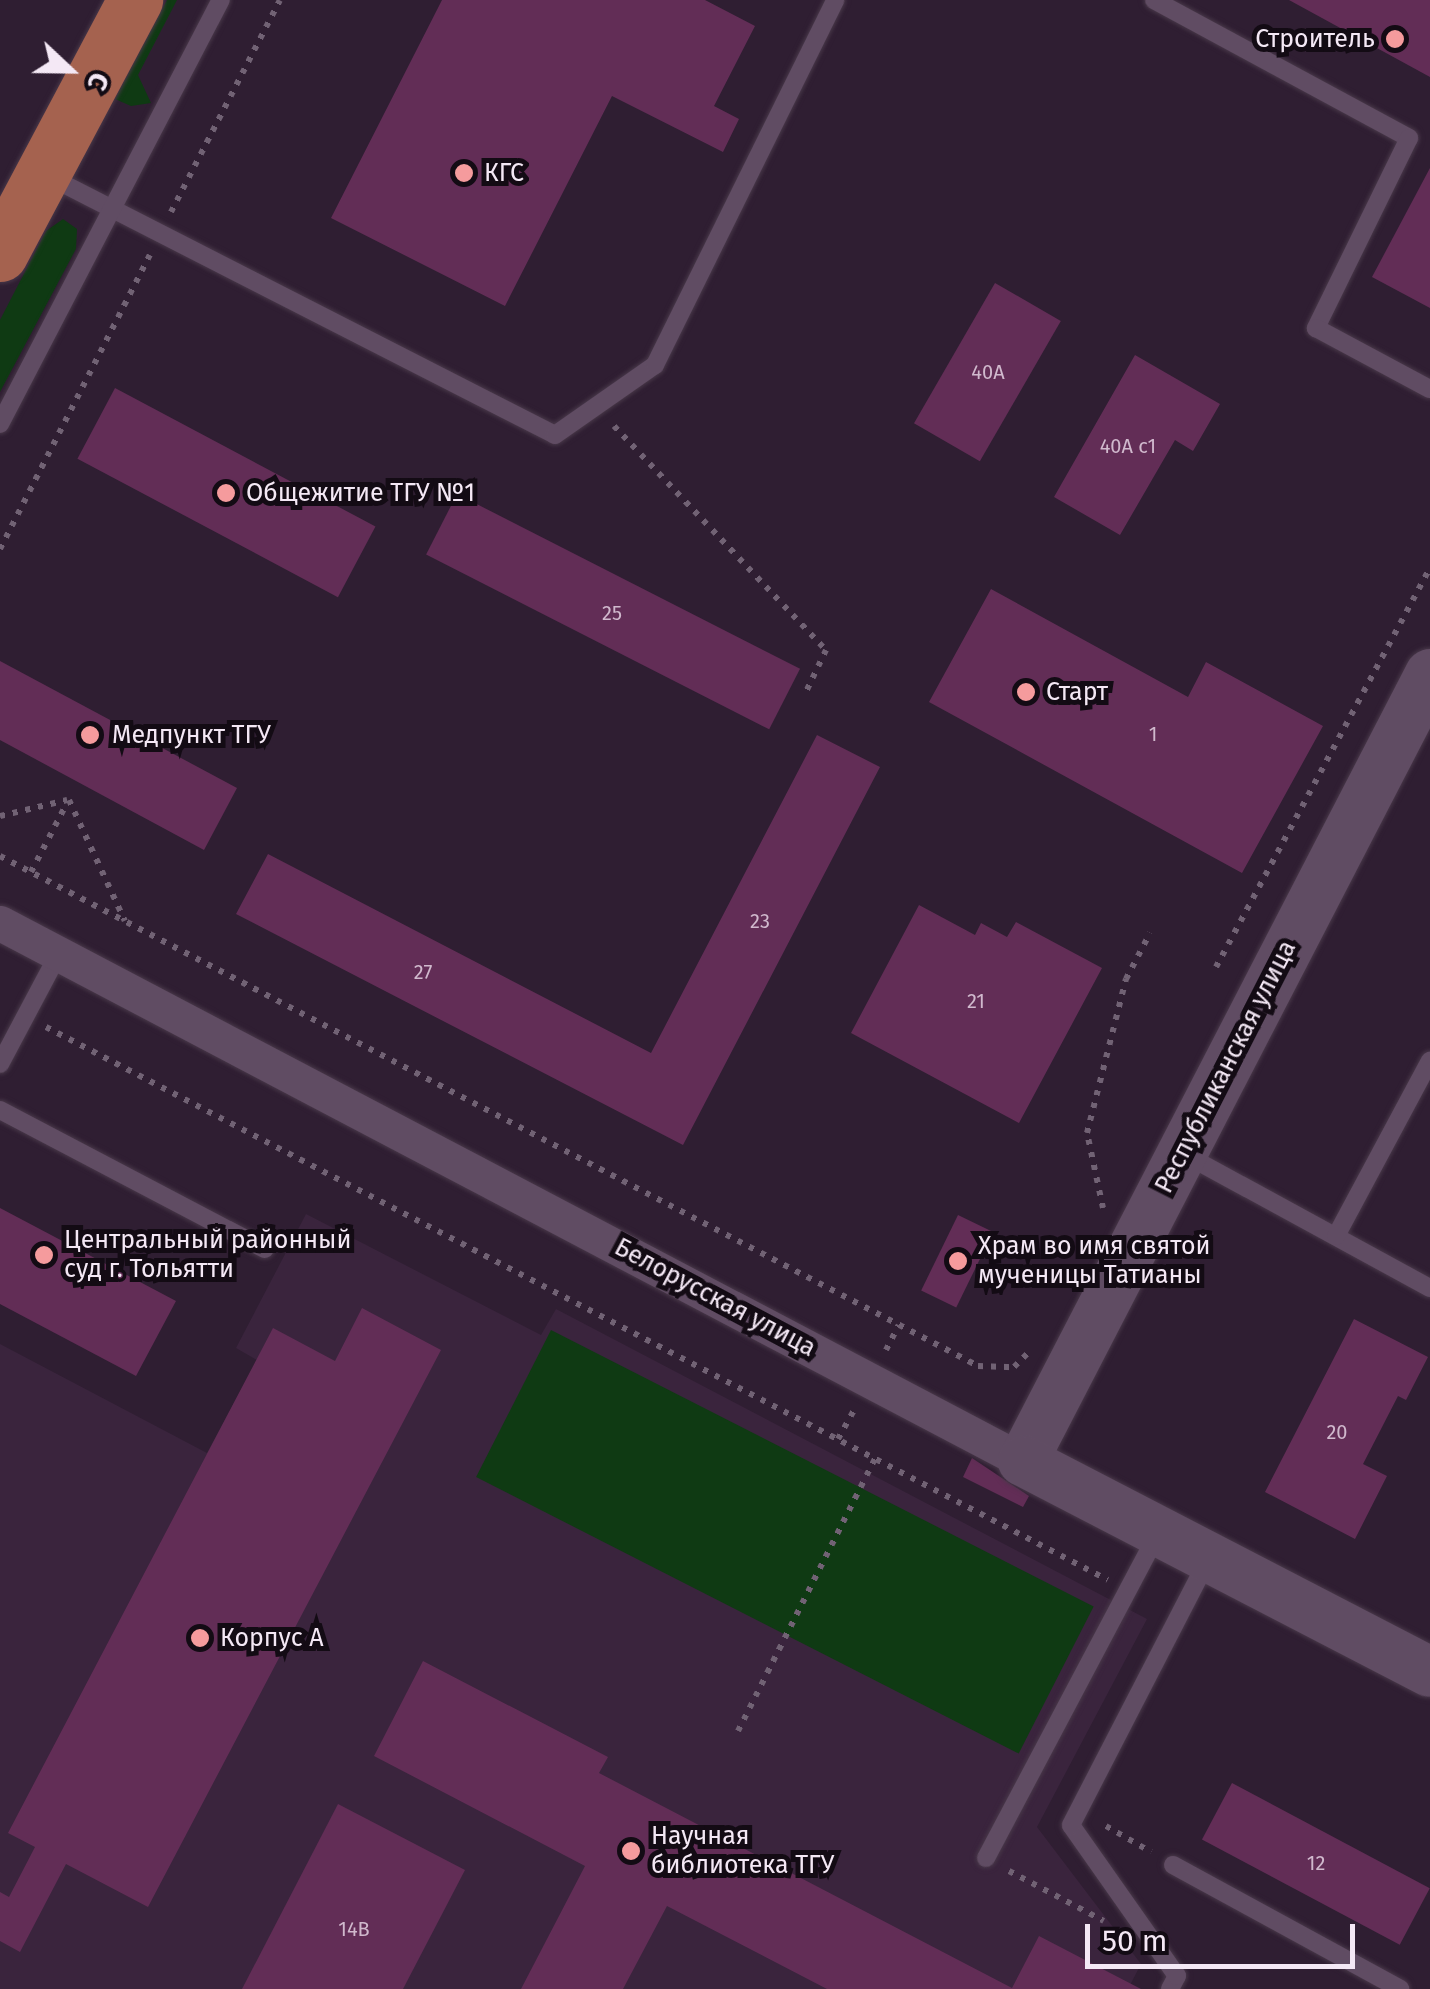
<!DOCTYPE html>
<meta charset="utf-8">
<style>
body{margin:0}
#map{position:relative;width:1430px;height:1989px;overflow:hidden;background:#2f1e32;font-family:"Fira Sans",sans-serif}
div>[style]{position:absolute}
.built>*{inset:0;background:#3a243d}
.green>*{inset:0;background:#0f3a13;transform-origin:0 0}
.building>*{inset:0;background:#622d56;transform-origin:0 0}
.path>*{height:6px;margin-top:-3px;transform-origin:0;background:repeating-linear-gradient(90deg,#716274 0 5px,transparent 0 13px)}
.roads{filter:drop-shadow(0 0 2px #483849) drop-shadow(0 0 2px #483849)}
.lane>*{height:18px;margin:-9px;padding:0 9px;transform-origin:9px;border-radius:9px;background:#604c63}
.street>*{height:35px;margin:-17.5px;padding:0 17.5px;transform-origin:17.5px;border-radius:17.5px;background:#604c63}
.secondary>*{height:50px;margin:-25px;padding:0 25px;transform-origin:25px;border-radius:25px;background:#604c63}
.primary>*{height:55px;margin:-27.5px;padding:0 27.5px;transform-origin:27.5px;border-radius:27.5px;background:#a5624f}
.dots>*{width:28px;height:28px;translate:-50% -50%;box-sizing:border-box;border:5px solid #130b14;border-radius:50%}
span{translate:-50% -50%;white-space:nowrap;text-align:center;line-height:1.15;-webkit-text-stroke:10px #130b14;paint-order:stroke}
.number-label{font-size:20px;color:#d0b9cd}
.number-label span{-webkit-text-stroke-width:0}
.poi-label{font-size:25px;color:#f4e8f5}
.right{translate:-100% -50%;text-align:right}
.left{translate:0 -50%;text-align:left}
.street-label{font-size:25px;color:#f4e8f5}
.north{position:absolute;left:20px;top:20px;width:100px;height:100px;-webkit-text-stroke:8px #130b14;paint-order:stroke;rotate:112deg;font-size:28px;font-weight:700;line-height:40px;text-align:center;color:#f4e8f5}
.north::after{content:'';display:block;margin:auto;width:35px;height:45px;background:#f4e8f5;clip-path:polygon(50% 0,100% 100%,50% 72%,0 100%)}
.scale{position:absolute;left:1085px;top:1924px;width:270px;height:45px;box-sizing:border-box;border:5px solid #f4e8f5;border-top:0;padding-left:12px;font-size:30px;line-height:35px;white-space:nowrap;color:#f4e8f5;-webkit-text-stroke:8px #130b14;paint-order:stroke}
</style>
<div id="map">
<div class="built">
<div style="clip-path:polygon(306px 1214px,541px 1335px,556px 1309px,1147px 1619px,1037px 1827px,1141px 1964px,1128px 1989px,0 1989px,0 1344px,207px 1453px,257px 1360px,236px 1348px)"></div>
</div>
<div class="green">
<div style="clip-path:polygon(167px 0,177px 0,138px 75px,151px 103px,131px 106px,115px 99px)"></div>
<div style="clip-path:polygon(63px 219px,77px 229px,76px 249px,0 392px,0 320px,46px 231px)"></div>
<div style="left:551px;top:1330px;width:609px;height:165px;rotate:27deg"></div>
</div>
<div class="building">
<div style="clip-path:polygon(442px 0,705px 0,755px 26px,714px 106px,739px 119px,723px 152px,612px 96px,505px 306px,331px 218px)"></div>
<div style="clip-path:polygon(1289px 0,1430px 0,1430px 77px)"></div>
<div style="clip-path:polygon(1430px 168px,1430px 308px,1372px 277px)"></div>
<div style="left:995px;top:283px;width:76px;height:162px;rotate:30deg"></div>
<div style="clip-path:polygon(1135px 355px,1220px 404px,1193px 451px,1175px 440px,1120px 535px,1054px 497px)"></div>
<div style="left:115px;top:388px;width:295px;height:80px;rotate:28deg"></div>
<div style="left:457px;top:494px;width:385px;height:68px;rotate:27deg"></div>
<div style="clip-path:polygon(991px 589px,1188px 697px,1206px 662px,1323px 726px,1242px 873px,929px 702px)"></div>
<div style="clip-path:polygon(0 661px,237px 788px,204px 850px,0 740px)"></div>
<div style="clip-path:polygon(817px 735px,880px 767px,683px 1145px,236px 914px,268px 854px,651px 1053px)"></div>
<div style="clip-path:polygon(919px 905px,975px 935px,981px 923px,1007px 937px,1016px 922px,1102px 968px,1019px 1123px,851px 1033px)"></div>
<div style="clip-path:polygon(0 1208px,176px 1301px,136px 1376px,0 1304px)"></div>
<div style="left:958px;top:1215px;width:39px;height:84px;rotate:26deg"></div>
<div style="clip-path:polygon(362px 1308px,441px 1350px,148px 1907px,66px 1864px,20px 1952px,0 1941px,0 1892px,9px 1897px,35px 1847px,8px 1833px,273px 1328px,335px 1361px)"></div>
<div style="clip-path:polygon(1354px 1319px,1428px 1357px,1406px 1400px,1398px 1396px,1363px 1464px,1387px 1476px,1355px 1539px,1265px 1492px)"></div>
<div style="clip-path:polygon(972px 1458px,1029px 1496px,1023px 1507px,963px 1477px)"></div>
<div style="clip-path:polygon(423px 1661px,608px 1757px,599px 1773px,1012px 1988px,1039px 1936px,1141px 1989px,827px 1989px,667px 1906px,623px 1989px,521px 1989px,585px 1866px,374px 1756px)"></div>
<div style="left:1232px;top:1783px;width:224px;height:64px;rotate:28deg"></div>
<div style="clip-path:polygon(338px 1804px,465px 1870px,403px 1989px,242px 1989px)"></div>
</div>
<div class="path">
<div style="left:171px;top:212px;width:238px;rotate:-62.8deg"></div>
<div style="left:614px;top:426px;width:308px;rotate:46.6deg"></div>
<div style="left:826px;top:650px;width:51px;rotate:115.6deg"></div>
<div style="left:0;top:549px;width:330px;rotate:-63deg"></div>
<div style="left:69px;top:800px;width:133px;rotate:65.2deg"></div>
<div style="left:0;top:816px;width:69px;rotate:-13.4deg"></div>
<div style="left:0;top:856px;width:1103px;rotate:27.54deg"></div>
<div style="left:978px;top:1366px;width:36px;rotate:2deg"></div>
<div style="left:1014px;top:1367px;width:23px;rotate:-45deg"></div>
<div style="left:31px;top:872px;width:80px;rotate:-62.5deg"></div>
<div style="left:1216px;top:967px;width:453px;rotate:-61.8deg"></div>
<div style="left:46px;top:1027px;width:1197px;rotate:27.51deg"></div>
<div style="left:1103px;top:1208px;width:77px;rotate:-102deg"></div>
<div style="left:1087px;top:1133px;width:159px;rotate:-75.8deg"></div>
<div style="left:1126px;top:979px;width:52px;rotate:-62.4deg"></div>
<div style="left:886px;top:1350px;width:28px;rotate:-63deg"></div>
<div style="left:838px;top:1439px;width:33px;rotate:-61deg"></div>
<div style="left:738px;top:1731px;width:305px;rotate:-63.3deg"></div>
<div style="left:1106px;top:1826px;width:52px;rotate:30deg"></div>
<div style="left:1009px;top:1871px;width:107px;rotate:27.8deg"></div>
</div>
<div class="roads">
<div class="lane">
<div style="left:1154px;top:0;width:290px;rotate:28.4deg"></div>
<div style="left:1409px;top:138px;width:212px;rotate:116.1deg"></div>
<div style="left:1316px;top:328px;width:129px;rotate:28.2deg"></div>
<div style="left:48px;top:176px;width:569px;rotate:27.06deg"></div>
<div style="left:555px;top:435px;width:122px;rotate:-35deg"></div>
<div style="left:655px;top:365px;width:407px;rotate:-63.7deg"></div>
<div style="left:0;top:424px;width:478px;rotate:-62.5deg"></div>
<div style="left:0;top:1064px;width:126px;rotate:-62deg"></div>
<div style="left:0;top:1110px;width:299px;rotate:27.7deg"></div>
<div style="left:1186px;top:1155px;width:278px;rotate:28.6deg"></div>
<div style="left:1336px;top:1236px;width:199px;rotate:-61.8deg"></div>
<div style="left:986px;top:1858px;width:368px;rotate:-62.1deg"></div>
<div style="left:1173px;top:1865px;width:259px;rotate:28.6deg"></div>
<div style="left:1170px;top:1989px;width:15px;rotate:-62deg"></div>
<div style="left:1177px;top:1976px;width:184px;rotate:-125.1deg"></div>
<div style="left:1071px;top:1825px;width:299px;rotate:-62.7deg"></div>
</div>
<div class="street">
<div style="left:0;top:923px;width:1156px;rotate:27.74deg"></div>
</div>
<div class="secondary">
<div style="left:1430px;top:674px;width:886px;rotate:117.35deg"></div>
<div style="left:1023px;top:1461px;width:458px;rotate:27.4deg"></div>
</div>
<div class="primary">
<div style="left:0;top:254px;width:288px;rotate:-62deg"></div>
</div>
</div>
<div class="dots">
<div style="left:1395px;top:39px;background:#f59b9d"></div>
<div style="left:464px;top:173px;background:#f59b9d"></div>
<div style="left:226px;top:493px;background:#f59b9d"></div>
<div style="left:1026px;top:692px;background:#f59b9d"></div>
<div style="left:90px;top:735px;background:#f59b9d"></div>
<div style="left:44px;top:1255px;background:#f59b9d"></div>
<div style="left:958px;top:1261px;background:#f59b9d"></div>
<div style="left:200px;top:1638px;background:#f59b9d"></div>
<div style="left:631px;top:1851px;background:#f59b9d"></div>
</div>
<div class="number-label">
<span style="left:988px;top:372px">40А</span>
<span style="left:1128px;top:446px">40А с1</span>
<span style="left:612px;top:613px">25</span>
<span style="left:1153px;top:734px">1</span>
<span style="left:760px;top:921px">23</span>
<span style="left:423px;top:972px">27</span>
<span style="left:976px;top:1001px">21</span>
<span style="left:1337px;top:1432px">20</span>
<span style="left:1316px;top:1863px">12</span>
<span style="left:354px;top:1929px">14В</span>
</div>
<div class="poi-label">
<span class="right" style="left:1375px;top:39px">Строитель</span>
<span class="left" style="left:484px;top:173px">КГС</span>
<span class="left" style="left:246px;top:493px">Общежитие ТГУ №1</span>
<span class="left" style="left:1046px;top:692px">Старт</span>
<span class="left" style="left:112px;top:735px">Медпункт ТГУ</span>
<span class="left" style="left:64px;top:1255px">Центральный районный<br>суд г. Тольятти</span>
<span class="left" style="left:978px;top:1261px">Храм во имя святой<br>мученицы Татианы</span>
<span class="left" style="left:220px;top:1638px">Корпус А</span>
<span class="left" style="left:651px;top:1851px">Научная<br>библиотека ТГУ</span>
</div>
<div class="street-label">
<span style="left:1226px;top:1067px;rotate:-63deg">Республиканская улица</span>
<span style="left:715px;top:1298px;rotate:28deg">Белорусская улица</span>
</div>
<div class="north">С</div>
<div class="scale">50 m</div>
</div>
